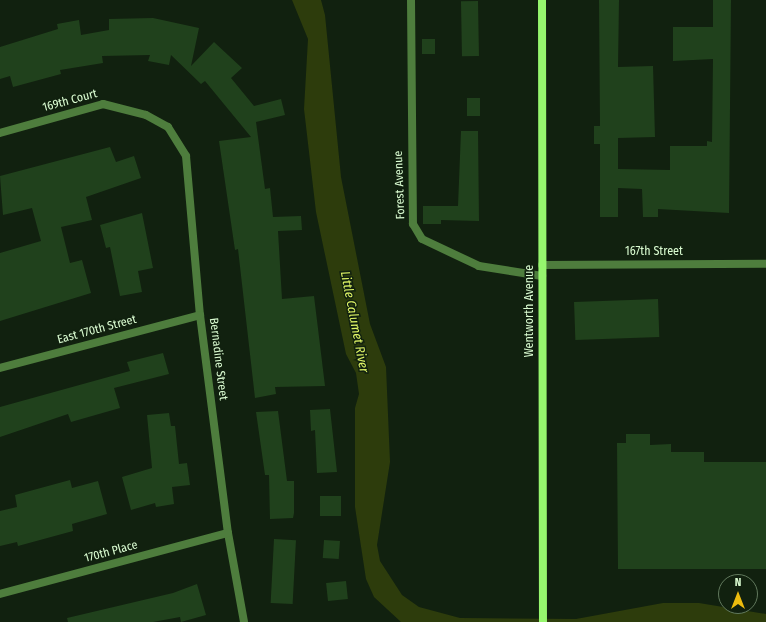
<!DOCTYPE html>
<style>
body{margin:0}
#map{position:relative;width:766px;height:622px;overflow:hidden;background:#11210f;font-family:"Fira Sans Condensed",sans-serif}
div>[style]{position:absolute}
.water>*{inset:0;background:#2d3c0c}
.building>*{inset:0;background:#20411c;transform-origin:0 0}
.street>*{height:8px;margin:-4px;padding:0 4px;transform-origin:4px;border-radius:4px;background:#4e7d3d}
.secondary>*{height:8px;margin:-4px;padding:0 4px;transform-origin:4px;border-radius:4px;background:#96f66e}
span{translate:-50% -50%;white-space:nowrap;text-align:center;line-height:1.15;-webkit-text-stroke:3px #11210f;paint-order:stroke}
.street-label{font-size:12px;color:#dafcd1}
.water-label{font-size:13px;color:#e0f666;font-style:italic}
.north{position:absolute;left:718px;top:574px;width:40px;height:40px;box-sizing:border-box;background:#11210f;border:1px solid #61795d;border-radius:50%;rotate:0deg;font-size:11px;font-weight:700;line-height:16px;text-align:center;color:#dafcd1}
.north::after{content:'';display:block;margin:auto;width:14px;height:18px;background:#ecbc0e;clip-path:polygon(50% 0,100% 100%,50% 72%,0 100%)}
</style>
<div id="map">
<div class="water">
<div style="clip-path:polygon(292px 0,321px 0,325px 15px,341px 177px,370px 324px,386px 367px,390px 462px,377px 545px,380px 561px,402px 595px,419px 607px,460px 618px,576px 619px,663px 603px,699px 603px,766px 614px,766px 622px,401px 622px,374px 597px,366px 579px,355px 507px,355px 408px,359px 394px,356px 373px,346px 354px,316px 212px,304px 109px,308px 39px)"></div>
</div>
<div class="building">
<div style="clip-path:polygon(599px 0,619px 0,618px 67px,653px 66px,655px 137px,618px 138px,618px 169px,670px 170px,670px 146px,707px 146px,707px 141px,712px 142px,713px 59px,673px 61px,673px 27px,713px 27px,713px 0,731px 0,729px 213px,658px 209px,658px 217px,643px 217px,642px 189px,618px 188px,618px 217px,600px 217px,600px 144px,594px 144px,594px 126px,600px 126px)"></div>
<div style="left:478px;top:1px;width:55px;height:17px;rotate:89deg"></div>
<div style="clip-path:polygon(153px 18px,199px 28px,191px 66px,214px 42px,242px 68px,231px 78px,254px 106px,281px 99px,285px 115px,256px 122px,265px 189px,270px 188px,273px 217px,301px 216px,302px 230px,278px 231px,282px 299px,314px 296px,325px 386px,275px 387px,276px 394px,255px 398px,238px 249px,235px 250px,219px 141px,251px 137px,205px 81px,201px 84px,171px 55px,169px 65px,148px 61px,150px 55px,102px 56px,103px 63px,60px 70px,61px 74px,13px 87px,10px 76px,0 79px,0 47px,58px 29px,57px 24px,79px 20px,81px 35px,109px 30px,109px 19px)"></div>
<div style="left:422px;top:39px;width:13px;height:15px"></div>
<div style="left:467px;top:98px;width:13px;height:18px"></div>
<div style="clip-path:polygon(461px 131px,478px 131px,479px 221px,441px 220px,441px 224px,423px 224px,423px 206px,458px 206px)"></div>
<div style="clip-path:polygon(110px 147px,116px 162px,134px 156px,141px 178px,86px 197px,92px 220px,61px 227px,70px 263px,82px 260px,91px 293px,0 321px,0 253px,41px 241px,32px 208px,3px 215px,0 176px)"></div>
<div style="clip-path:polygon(142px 213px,153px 268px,138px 271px,142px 292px,120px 296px,110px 247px,106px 248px,100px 225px)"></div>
<div style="left:658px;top:299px;width:38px;height:84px;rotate:88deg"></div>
<div style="clip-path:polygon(163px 353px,169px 374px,114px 388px,120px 408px,71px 422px,68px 414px,0 437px,0 407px,130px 371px,127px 362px)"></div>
<div style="clip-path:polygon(330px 409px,337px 472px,317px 473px,315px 430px,311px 431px,310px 410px)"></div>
<div style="clip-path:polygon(278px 411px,287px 481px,294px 481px,294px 513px,293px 518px,270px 519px,269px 475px,265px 475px,256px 412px)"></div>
<div style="clip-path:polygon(169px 413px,171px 426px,175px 426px,179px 464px,187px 463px,190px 485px,172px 487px,174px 504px,156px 507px,155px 503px,131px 510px,122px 477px,152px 468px,147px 415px)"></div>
<div style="clip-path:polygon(626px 434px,650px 434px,650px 445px,671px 444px,671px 452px,704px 452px,704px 462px,766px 462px,766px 569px,618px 569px,617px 443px,626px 443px)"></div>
<div style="clip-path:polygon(70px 480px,72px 488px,98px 481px,107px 514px,72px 524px,73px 531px,18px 546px,17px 542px,0 546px,0 511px,17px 507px,15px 495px)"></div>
<div style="left:341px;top:496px;width:20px;height:21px;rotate:90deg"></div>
<div style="left:274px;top:539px;width:22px;height:64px;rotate:3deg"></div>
<div style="left:324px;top:540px;width:16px;height:18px;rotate:4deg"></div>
<div style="left:346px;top:581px;width:18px;height:20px;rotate:84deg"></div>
<div style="clip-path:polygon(197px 584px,206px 615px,181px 622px,180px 617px,153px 622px,68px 622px,67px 618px,173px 593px)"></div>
</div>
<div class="street">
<div style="left:411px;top:0;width:224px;rotate:89.5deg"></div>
<div style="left:413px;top:224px;width:17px;rotate:59deg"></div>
<div style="left:422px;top:239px;width:63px;rotate:25.3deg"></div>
<div style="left:479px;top:266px;width:64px;rotate:9deg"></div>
<div style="left:0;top:133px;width:107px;rotate:-15.7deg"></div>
<div style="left:103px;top:104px;width:44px;rotate:14.3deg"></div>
<div style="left:146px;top:115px;width:25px;rotate:29deg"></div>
<div style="left:168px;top:127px;width:34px;rotate:58deg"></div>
<div style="left:186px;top:156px;width:160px;rotate:85deg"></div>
<div style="left:200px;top:315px;width:220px;rotate:82.7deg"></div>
<div style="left:228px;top:533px;width:90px;rotate:79.8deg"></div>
<div style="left:542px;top:265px;width:224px;rotate:-0.3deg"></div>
<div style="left:0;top:368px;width:207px;rotate:-14.8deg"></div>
<div style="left:0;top:594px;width:236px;rotate:-15deg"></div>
</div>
<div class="secondary">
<div style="left:542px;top:0;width:622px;rotate:89.91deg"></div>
</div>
<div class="street-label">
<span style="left:70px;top:101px;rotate:-15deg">169th Court</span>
<span style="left:400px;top:185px;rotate:-92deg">Forest Avenue</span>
<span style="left:654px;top:252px">167th Street</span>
<span style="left:530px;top:311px;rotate:-90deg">Wentworth Avenue</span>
<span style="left:97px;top:330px;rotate:-15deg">East 170th Street</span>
<span style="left:218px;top:359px;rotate:83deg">Bernadine Street</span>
<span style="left:111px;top:552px;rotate:-15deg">170th Place</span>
</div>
<div class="water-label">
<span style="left:354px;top:322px;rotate:79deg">Little Calumet River</span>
</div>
<div class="north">N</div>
</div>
